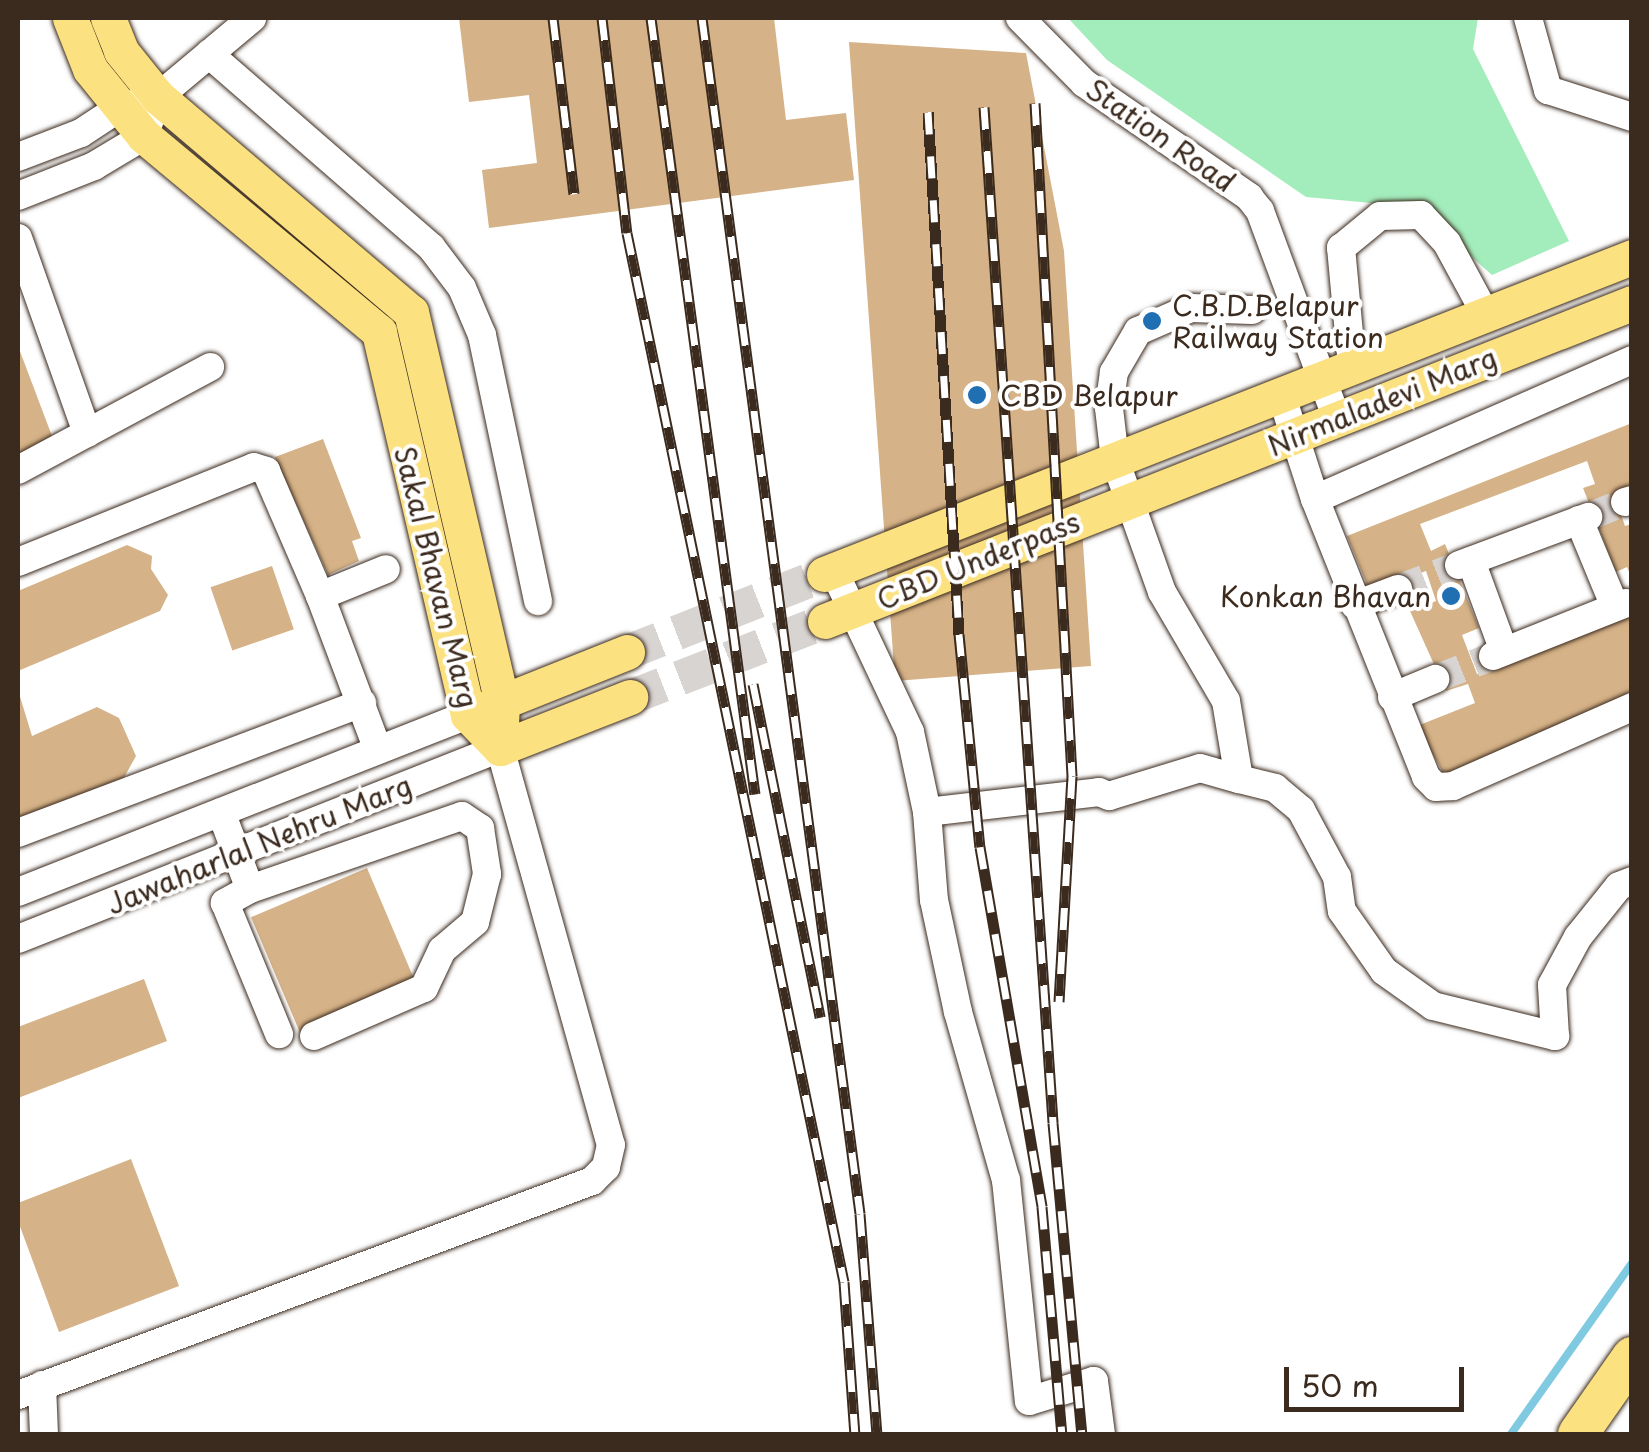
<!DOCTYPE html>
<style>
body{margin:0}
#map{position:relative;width:1649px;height:1452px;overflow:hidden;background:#fff;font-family:"Playpen Sans",sans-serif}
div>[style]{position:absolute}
.green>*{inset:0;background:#a3ecbb}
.stream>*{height:8px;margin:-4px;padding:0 4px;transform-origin:4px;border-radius:4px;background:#80cae1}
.building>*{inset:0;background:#d5b287;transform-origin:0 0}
.minor-tunnel>*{height:28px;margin-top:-14px;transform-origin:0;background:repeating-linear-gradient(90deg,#d8d4d2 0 28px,transparent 0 42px)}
.major-tunnel>*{height:35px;margin-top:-17.5px;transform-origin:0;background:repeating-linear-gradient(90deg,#d8d4d2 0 35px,transparent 0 53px)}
.roads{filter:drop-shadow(0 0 2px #3b2a1e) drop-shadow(0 0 2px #3b2a1e)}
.minor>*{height:28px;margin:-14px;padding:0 14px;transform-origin:14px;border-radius:14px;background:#fff}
.major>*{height:35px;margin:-17.5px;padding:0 17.5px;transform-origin:17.5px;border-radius:17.5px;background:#fbe180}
.highway>*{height:40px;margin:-20px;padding:0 20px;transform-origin:20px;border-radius:20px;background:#fbe180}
.rail>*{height:11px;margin-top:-5.5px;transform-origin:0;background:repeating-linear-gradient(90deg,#fff 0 22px,#3b2a1e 0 44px);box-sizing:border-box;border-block:2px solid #3b2a1e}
.dots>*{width:28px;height:28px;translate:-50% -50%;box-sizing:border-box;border:5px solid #fff;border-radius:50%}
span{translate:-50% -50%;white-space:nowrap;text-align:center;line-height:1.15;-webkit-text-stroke:8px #fff;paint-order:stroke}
.street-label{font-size:28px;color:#3b2a1e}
.poi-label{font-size:28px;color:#3b2a1e}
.left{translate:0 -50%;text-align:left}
.right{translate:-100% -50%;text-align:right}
.frame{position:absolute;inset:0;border:20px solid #3b2a1e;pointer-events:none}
.scale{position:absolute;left:1284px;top:1367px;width:180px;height:45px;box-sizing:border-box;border:5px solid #3b2a1e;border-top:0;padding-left:12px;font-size:30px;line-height:35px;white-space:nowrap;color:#3b2a1e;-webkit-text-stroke:8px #fff;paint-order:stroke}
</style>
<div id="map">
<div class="green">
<div style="clip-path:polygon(1068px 18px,1478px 18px,1473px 49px,1569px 241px,1492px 275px,1415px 207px,1306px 197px,1107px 60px)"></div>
</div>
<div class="stream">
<div style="left:1511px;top:1434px;width:209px;rotate:-54.7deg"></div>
</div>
<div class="building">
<div style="clip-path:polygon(459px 18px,774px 18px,786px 120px,846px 113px,854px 180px,489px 228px,482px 170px,537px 163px,529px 95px,469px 102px)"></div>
<div style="clip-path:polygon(849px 42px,1026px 53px,1064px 251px,1091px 666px,895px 681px)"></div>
<div style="clip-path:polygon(18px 346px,55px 444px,18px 459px)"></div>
<div style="clip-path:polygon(1632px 423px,1632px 487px,1614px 494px,1625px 526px,1632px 524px,1632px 579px,1627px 567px,1616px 572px,1583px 488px,1595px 484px,1587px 461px,1420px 524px,1431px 551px,1445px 544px,1479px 628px,1462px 635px,1477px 674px,1632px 609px,1632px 692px,1445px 776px,1417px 726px,1475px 703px,1468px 684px,1446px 691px,1410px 611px,1436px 601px,1426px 571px,1370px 592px,1347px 536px)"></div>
<div style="clip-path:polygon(323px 439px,361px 538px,352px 541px,359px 561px,328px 575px,275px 457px)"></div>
<div style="clip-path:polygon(127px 545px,152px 556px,151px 569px,168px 595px,160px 611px,18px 671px,18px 591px)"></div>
<div style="left:272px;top:566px;width:67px;height:65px;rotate:71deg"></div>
<div style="clip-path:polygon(18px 690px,32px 736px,97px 707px,119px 718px,136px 756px,121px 783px,18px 823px)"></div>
<div style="left:367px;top:868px;width:129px;height:126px;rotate:67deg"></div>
<div style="clip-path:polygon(144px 979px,167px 1041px,18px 1098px,18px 1027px)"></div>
<div style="clip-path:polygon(131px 1159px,179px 1286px,59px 1332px,18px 1221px,18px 1203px)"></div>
</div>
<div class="minor-tunnel">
<div style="left:1588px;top:517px;width:40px;rotate:-22deg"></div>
<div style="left:1398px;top:589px;width:66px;rotate:-21.5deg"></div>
<div style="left:1435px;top:679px;width:62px;rotate:-21.6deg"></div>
</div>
<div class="major-tunnel">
<div style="left:627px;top:652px;width:212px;rotate:-21.6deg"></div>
<div style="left:630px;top:697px;width:209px;rotate:-21.3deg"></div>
</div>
<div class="roads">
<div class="minor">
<div style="left:1020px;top:18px;width:91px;rotate:45.4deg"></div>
<div style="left:1084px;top:83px;width:201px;rotate:34.6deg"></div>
<div style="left:1249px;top:197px;width:18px;rotate:52deg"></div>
<div style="left:1260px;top:211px;width:222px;rotate:69.7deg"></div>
<div style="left:1528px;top:18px;width:75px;rotate:74.5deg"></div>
<div style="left:1548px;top:90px;width:88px;rotate:17.8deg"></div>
<div style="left:209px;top:54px;width:294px;rotate:41deg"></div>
<div style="left:431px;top:247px;width:51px;rotate:52.9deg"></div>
<div style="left:462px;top:288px;width:51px;rotate:66.9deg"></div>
<div style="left:482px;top:335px;width:272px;rotate:78.1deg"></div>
<div style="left:18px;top:157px;width:67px;rotate:-20.9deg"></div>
<div style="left:81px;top:133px;width:45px;rotate:-33.3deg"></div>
<div style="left:119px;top:108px;width:41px;rotate:-15.8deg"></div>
<div style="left:158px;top:97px;width:123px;rotate:-40deg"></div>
<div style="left:18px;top:196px;width:82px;rotate:-21.5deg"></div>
<div style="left:94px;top:166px;width:58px;rotate:-31deg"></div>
<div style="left:144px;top:136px;width:20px;rotate:-70deg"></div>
<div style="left:18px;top:238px;width:207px;rotate:70.5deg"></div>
<div style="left:1252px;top:310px;width:61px;rotate:-178.1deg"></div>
<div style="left:1191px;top:308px;width:58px;rotate:156.5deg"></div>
<div style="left:1138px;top:331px;width:48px;rotate:120.3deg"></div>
<div style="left:1114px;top:372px;width:36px;rotate:98deg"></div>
<div style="left:1109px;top:408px;width:52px;rotate:83.4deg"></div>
<div style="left:1115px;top:460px;width:140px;rotate:70.4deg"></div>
<div style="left:1162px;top:592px;width:126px;rotate:59.6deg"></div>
<div style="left:1226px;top:701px;width:79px;rotate:80.5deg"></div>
<div style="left:1239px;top:779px;width:37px;rotate:14deg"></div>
<div style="left:1275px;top:788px;width:34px;rotate:40deg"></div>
<div style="left:1301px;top:810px;width:76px;rotate:61.8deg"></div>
<div style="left:1337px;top:877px;width:34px;rotate:82deg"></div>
<div style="left:1342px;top:911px;width:73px;rotate:55deg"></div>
<div style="left:1384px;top:971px;width:60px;rotate:35.5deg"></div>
<div style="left:1433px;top:1006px;width:126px;rotate:13.8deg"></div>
<div style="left:1555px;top:1036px;width:51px;rotate:-93.4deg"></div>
<div style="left:1552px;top:985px;width:55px;rotate:-61.6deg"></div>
<div style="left:1578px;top:937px;width:65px;rotate:-51.2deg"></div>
<div style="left:1619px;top:886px;width:14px;rotate:-21deg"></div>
<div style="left:1632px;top:360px;width:346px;rotate:156.3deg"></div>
<div style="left:1315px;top:499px;width:299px;rotate:68.2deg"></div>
<div style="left:1426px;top:777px;width:14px;rotate:45deg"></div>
<div style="left:1436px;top:787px;width:17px;rotate:-3deg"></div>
<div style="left:1453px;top:786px;width:196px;rotate:-23.8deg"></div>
<div style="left:1352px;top:366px;width:119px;rotate:-95.3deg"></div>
<div style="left:1341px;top:248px;width:50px;rotate:-39.4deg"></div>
<div style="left:1380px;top:216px;width:41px;rotate:-1.4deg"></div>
<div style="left:1421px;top:215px;width:38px;rotate:47deg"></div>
<div style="left:1447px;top:243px;width:82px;rotate:61.6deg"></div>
<div style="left:1281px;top:394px;width:110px;rotate:72.1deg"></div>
<div style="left:18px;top:470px;width:218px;rotate:-28.2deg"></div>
<div style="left:1625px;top:502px;width:7px;rotate:-16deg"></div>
<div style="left:1579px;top:520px;width:94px;rotate:67.5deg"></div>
<div style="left:1471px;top:561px;width:96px;rotate:69.9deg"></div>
<div style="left:18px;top:562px;width:254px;rotate:-21.9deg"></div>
<div style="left:254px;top:467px;width:13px;rotate:18deg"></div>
<div style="left:266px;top:471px;width:136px;rotate:66.6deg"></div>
<div style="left:1459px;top:565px;width:138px;rotate:-20.4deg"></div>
<div style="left:834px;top:571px;width:178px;rotate:64.7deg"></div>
<div style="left:910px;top:732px;width:82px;rotate:78deg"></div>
<div style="left:927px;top:812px;width:173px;rotate:-6.6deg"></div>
<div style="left:1099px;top:792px;width:11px;rotate:22deg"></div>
<div style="left:1109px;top:796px;width:95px;rotate:-17.1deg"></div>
<div style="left:1200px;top:768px;width:41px;rotate:15.8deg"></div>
<div style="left:1355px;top:605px;width:46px;rotate:-20.4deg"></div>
<div style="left:1493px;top:656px;width:143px;rotate:-21.7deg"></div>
<div style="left:1392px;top:697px;width:47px;rotate:-22.7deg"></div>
<div style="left:378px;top:750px;width:165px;rotate:-110.6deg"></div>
<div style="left:320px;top:596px;width:71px;rotate:-22.2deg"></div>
<div style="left:221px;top:812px;width:82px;rotate:69.4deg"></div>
<div style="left:250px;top:889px;width:29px;rotate:151deg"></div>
<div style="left:225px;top:903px;width:142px;rotate:67.6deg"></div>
<div style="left:927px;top:812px;width:88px;rotate:85.5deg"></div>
<div style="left:934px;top:900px;width:115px;rotate:77.9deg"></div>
<div style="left:958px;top:1012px;width:175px;rotate:74.1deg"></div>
<div style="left:1006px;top:1180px;width:222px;rotate:84.1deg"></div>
<div style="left:1029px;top:1401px;width:68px;rotate:-17.1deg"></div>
<div style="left:1094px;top:1381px;width:53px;rotate:82.5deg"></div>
<div style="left:18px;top:833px;width:368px;rotate:-20.7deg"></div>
<div style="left:250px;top:889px;width:224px;rotate:-19deg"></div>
<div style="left:462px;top:816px;width:22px;rotate:34deg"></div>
<div style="left:480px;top:828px;width:47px;rotate:81.3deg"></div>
<div style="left:487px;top:874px;width:49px;rotate:104deg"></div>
<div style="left:475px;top:922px;width:43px;rotate:139.7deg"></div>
<div style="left:442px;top:950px;width:42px;rotate:115.3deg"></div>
<div style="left:424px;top:988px;width:120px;rotate:156.4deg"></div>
<div style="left:18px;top:892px;width:484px;rotate:-21.5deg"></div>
<div style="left:18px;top:939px;width:518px;rotate:-21.62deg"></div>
<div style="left:500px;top:748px;width:412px;rotate:74.4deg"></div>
<div style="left:611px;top:1145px;width:23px;rotate:103deg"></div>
<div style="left:606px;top:1167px;width:20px;rotate:135deg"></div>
<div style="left:592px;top:1181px;width:613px;rotate:159.55deg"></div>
<div style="left:42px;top:1385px;width:49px;rotate:87.7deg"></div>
</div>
<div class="major">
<div style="left:70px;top:18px;width:55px;rotate:68.6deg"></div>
<div style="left:90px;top:69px;width:86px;rotate:51.1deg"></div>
<div style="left:144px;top:136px;width:306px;rotate:39.8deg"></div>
<div style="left:379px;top:332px;width:393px;rotate:76.9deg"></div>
<div style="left:468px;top:715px;width:46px;rotate:45.9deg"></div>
<div style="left:108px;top:18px;width:35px;rotate:68deg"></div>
<div style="left:121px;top:51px;width:59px;rotate:51.2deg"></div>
<div style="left:158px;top:97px;width:332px;rotate:40.4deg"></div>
<div style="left:411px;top:312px;width:400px;rotate:76.9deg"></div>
<div style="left:502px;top:702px;width:46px;rotate:92.5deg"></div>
<div style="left:824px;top:574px;width:868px;rotate:-21.42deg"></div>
<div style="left:825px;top:621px;width:867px;rotate:-21.51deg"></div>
<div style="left:484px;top:709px;width:154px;rotate:-21.7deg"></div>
<div style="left:500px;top:748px;width:140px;rotate:-21.4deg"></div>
</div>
<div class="highway">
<div style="left:1578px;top:1434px;width:94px;rotate:-55deg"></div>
</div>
</div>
<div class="rail">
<div style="left:553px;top:18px;width:177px;rotate:83.2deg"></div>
<div style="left:602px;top:18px;width:216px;rotate:83.4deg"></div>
<div style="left:627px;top:233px;width:1071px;rotate:78.31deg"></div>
<div style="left:844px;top:1282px;width:152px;rotate:85.9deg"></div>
<div style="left:651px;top:18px;width:783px;rotate:82.37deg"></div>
<div style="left:702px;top:18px;width:1206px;rotate:82.47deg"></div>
<div style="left:860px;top:1214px;width:221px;rotate:85.6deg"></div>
<div style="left:1035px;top:103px;width:674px;rotate:86.85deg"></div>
<div style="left:1072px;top:776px;width:226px;rotate:93.3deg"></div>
<div style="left:984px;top:107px;width:1018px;rotate:86.11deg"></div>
<div style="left:1053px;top:1123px;width:312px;rotate:84.7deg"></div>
<div style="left:928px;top:112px;width:523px;rotate:86.6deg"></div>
<div style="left:959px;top:634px;width:214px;rotate:84.4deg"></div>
<div style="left:980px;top:847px;width:365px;rotate:80.2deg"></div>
<div style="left:1042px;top:1207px;width:228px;rotate:85deg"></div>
<div style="left:753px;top:684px;width:340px;rotate:78.6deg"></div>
</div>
<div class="dots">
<div style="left:1152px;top:321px;background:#1f6fb2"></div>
<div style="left:977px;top:395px;background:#1f6fb2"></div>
<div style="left:1451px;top:596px;background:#1f6fb2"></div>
</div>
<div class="street-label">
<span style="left:1161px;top:135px;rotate:35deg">Station Road</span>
<span style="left:1382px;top:401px;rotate:-22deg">Nirmaladevi Marg</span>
<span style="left:978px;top:560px;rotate:-22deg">CBD Underpass</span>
<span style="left:437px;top:577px;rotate:76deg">Sakal Bhavan Marg</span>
<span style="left:259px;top:844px;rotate:-22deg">Jawaharlal Nehru Marg</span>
</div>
<div class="poi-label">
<span class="left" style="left:1172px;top:321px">C.B.D.Belapur<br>Railway Station</span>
<span class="left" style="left:1000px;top:395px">CBD Belapur</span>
<span class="right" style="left:1431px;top:596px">Konkan Bhavan</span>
</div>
<div class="frame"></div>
<div class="scale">50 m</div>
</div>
